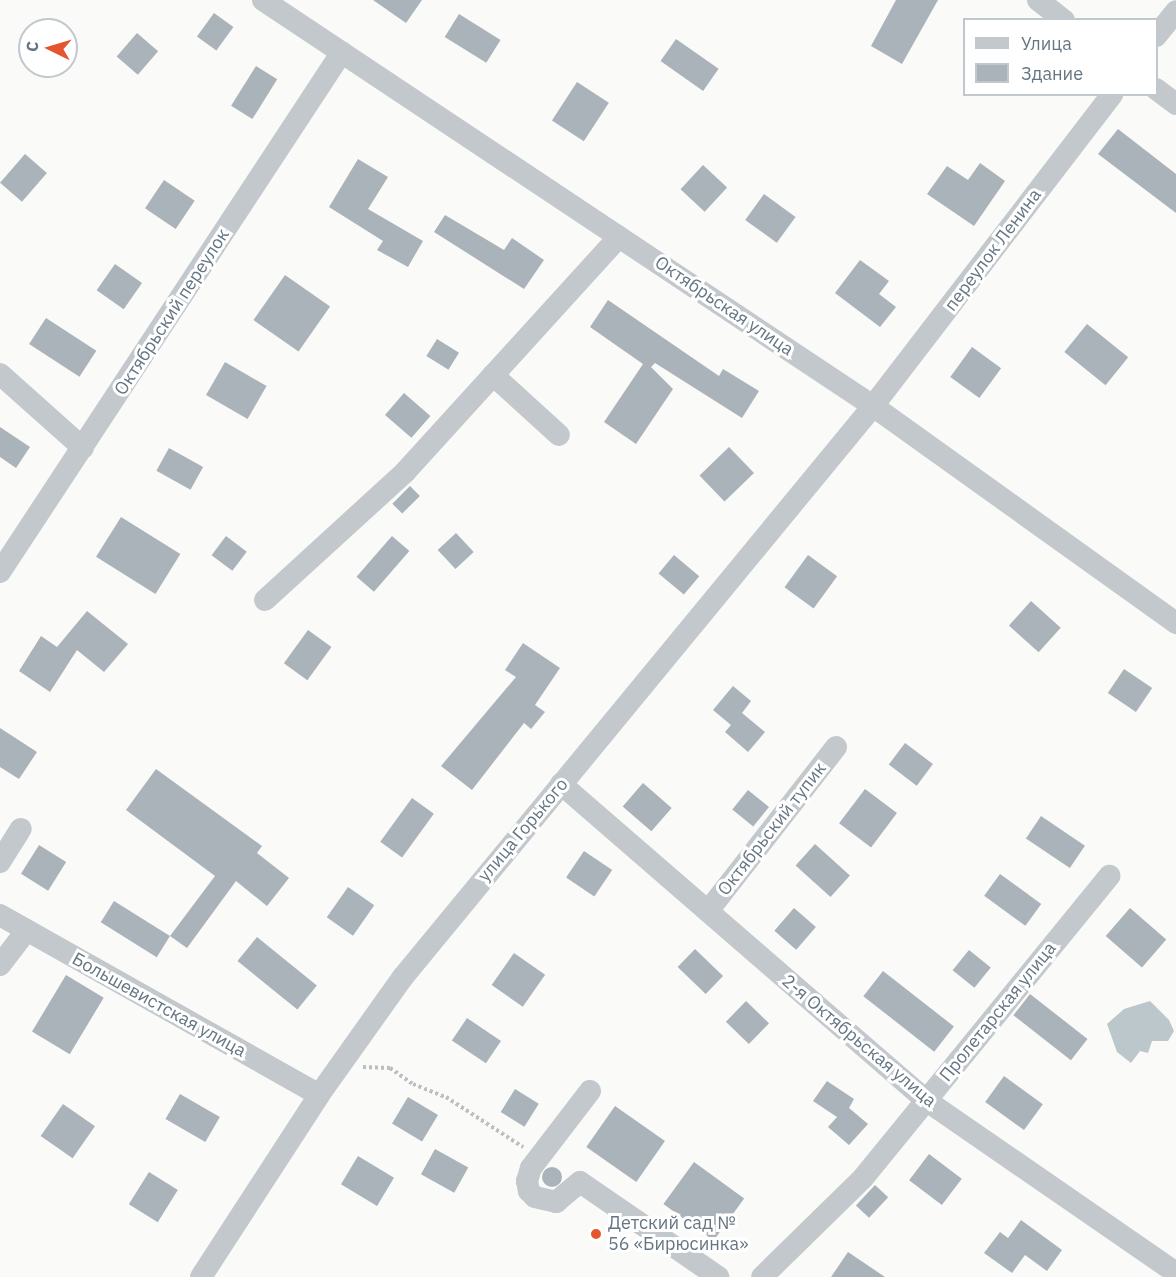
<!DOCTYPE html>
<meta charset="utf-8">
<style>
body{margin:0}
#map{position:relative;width:1176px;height:1277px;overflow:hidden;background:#fafaf8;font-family:"IBM Plex Sans",sans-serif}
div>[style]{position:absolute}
.water>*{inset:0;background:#bbc7cb}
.building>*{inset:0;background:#aab3b9;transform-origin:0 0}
.round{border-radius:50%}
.path>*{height:4px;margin-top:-2px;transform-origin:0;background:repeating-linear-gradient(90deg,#bbbfc2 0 3px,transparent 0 6px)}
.minor>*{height:22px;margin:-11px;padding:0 11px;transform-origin:11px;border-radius:11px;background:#c3c8cc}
.dots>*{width:16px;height:16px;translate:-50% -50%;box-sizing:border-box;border:3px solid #fff;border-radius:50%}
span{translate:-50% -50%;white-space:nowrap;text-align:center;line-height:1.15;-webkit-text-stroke:6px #fff;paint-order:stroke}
.street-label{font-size:18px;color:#657683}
.poi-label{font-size:18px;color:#657683}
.left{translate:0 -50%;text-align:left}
.legend{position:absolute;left:963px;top:18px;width:195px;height:78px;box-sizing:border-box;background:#fff;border:2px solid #c1c8cd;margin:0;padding:8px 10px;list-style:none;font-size:18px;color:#657683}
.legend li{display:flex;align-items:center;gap:12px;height:30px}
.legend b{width:30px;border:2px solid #c1c8cd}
.north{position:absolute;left:18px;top:18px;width:60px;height:60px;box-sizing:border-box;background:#fff;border:2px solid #c1c8cd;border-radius:50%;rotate:275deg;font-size:16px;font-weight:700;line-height:24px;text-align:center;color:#657683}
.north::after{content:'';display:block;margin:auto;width:21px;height:27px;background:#e4572e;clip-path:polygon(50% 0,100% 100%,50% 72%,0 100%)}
</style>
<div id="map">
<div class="water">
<div style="clip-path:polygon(1150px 1001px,1169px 1020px,1174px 1031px,1168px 1041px,1152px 1041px,1148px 1053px,1140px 1051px,1131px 1063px,1117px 1052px,1107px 1024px,1124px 1009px)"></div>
</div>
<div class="building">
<div style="clip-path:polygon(373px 0,422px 0,406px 23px)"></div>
<div style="clip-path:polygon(896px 0,938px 0,902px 64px,871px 46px)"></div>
<div style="left:214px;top:13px;width:24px;height:29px;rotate:36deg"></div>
<div style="left:459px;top:14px;width:49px;height:27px;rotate:32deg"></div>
<div style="left:137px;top:33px;width:28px;height:31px;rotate:41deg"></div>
<div style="left:676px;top:39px;width:52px;height:27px;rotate:35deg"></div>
<div style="left:256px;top:66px;width:25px;height:47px;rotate:32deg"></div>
<div style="left:577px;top:82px;width:38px;height:46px;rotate:33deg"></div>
<div style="clip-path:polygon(1118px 129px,1176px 174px,1176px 213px,1098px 154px)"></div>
<div style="left:25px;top:154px;width:29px;height:38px;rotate:41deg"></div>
<div style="clip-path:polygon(358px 159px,388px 177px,368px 209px,423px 241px,408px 267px,377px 250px,383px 241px,329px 207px)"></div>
<div style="clip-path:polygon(980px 163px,1005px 181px,974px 226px,927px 194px,947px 166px,968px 180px)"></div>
<div style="left:703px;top:165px;width:33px;height:33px;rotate:43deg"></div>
<div style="left:164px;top:180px;width:37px;height:34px;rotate:34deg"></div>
<div style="left:764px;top:194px;width:39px;height:32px;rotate:36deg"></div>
<div style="clip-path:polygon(445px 215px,504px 250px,512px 238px,544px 260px,524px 289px,434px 232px)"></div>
<div style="clip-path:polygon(860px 260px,889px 281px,879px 294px,896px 307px,880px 327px,835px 293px)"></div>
<div style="left:115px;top:264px;width:33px;height:32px;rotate:35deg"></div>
<div style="left:285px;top:275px;width:55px;height:55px;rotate:35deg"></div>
<div style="clip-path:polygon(608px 300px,719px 376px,723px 369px,759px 391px,742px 418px,655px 363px,651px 367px,673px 389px,636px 444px,604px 422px,643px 364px,590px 327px)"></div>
<div style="left:46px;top:318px;width:60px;height:31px;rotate:33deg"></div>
<div style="left:1087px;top:324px;width:53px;height:36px;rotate:39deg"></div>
<div style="left:437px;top:339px;width:26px;height:20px;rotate:32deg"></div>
<div style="left:972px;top:347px;width:36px;height:37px;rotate:36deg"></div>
<div style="left:225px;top:362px;width:48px;height:38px;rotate:30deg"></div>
<div style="left:404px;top:393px;width:35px;height:29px;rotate:41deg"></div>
<div style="clip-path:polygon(0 427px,30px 447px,16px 468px,0 457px)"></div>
<div style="left:729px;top:447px;width:36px;height:41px;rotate:46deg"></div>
<div style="left:169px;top:448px;width:39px;height:26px;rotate:29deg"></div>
<div style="left:410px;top:486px;width:14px;height:25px;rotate:45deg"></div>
<div style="left:121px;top:517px;width:70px;height:47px;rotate:32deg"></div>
<div style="left:456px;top:533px;width:26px;height:25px;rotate:47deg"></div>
<div style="left:226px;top:536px;width:26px;height:24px;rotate:37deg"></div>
<div style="left:392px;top:536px;width:23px;height:54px;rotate:41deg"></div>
<div style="left:674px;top:555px;width:33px;height:24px;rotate:40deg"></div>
<div style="left:808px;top:555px;width:36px;height:40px;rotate:36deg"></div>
<div style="left:1031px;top:601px;width:40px;height:33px;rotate:42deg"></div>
<div style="clip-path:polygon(87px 611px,128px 644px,104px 672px,77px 650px,50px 692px,19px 671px,41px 636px,57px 647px)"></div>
<div style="left:308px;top:630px;width:29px;height:41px;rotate:36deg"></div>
<div style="clip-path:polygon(523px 643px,560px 668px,535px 705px,545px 712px,531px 729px,524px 723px,472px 790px,441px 766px,516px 677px,505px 670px)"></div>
<div style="left:1124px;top:669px;width:34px;height:29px;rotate:34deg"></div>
<div style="clip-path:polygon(733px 686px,751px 701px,742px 713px,765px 732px,748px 752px,725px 732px,731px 725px,713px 710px)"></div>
<div style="clip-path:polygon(0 728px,37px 752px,19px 779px,0 767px)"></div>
<div style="left:905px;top:743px;width:35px;height:27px;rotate:37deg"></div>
<div style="clip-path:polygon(156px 769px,262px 846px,257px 853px,289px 878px,267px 906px,236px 881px,187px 948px,170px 936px,215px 876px,126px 810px)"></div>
<div style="left:643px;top:783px;width:38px;height:31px;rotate:41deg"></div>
<div style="left:865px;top:789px;width:40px;height:43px;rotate:37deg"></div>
<div style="left:748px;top:790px;width:27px;height:25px;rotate:39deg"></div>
<div style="left:412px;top:798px;width:27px;height:54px;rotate:36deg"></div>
<div style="left:1041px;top:816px;width:53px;height:27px;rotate:34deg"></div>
<div style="left:815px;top:844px;width:47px;height:29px;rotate:42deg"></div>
<div style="left:39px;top:845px;width:32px;height:34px;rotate:32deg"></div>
<div style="left:584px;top:851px;width:34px;height:32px;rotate:34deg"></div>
<div style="left:1000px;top:874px;width:51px;height:27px;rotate:36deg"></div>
<div style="left:348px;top:887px;width:32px;height:37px;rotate:35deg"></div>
<div style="left:114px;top:901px;width:66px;height:25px;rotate:32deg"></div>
<div style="left:794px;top:908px;width:29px;height:30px;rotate:41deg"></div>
<div style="left:1130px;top:908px;width:48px;height:37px;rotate:41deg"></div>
<div style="left:257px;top:937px;width:77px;height:31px;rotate:39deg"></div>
<div style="left:695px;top:949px;width:39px;height:25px;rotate:44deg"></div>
<div style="left:969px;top:950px;width:28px;height:26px;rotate:39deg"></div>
<div style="left:514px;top:953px;width:38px;height:39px;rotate:35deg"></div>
<div style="left:883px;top:971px;width:90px;height:32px;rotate:38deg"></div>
<div style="left:66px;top:975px;width:44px;height:66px;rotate:31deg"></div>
<div style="left:1030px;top:994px;width:73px;height:27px;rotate:38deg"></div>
<div style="left:746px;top:1001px;width:32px;height:29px;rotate:44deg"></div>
<div style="left:467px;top:1018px;width:41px;height:27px;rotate:34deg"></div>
<div style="left:1004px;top:1076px;width:48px;height:32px;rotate:36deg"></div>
<div style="clip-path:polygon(827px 1081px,854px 1099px,849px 1108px,868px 1124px,849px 1145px,828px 1127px,837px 1117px,813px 1101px)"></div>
<div style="left:515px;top:1089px;width:28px;height:27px;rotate:32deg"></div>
<div style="left:180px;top:1094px;width:46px;height:29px;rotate:30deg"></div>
<div style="left:408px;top:1097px;width:35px;height:31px;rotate:31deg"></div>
<div style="left:63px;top:1104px;width:39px;height:39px;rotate:35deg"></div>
<div style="left:615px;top:1106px;width:61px;height:50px;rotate:35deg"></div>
<div style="left:435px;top:1149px;width:38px;height:29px;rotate:29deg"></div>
<div style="left:929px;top:1154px;width:41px;height:33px;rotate:37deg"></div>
<div style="left:358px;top:1156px;width:42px;height:33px;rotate:31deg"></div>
<div style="left:694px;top:1162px;width:62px;height:52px;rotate:36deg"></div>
<div class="round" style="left:542px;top:1167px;width:20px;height:20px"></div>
<div style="left:149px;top:1172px;width:34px;height:38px;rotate:32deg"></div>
<div style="left:875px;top:1185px;width:18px;height:28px;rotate:43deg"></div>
<div style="clip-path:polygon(1021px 1220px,1062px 1250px,1047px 1271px,1025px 1255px,1012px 1273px,984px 1253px,1000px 1232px,1008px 1238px)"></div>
<div style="clip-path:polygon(848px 1252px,885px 1277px,831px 1277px)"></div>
</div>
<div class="path">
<div style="left:363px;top:1067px;width:27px;rotate:2deg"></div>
<div style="left:390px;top:1068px;width:28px;rotate:35deg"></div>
<div style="left:413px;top:1084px;width:35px;rotate:22deg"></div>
<div style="left:446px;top:1097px;width:92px;rotate:33deg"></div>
</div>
<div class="minor">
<div style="left:263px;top:0;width:733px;rotate:33.65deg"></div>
<div style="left:873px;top:406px;width:373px;rotate:35.6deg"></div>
<div style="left:1038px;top:0;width:33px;rotate:38deg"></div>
<div style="left:1156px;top:36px;width:32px;rotate:-51deg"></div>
<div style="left:1156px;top:89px;width:25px;rotate:37deg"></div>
<div style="left:0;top:374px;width:111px;rotate:41.7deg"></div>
<div style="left:493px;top:375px;width:89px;rotate:42.3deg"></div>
<div style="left:0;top:572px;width:622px;rotate:-56.67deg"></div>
<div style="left:265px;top:600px;width:190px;rotate:-42.4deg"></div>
<div style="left:405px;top:472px;width:318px;rotate:-47.7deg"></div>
<div style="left:561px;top:784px;width:484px;rotate:40.9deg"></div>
<div style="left:927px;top:1101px;width:303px;rotate:34.6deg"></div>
<div style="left:0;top:862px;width:39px;rotate:-58deg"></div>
<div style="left:708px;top:911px;width:208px;rotate:-52deg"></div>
<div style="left:0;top:915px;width:366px;rotate:29.4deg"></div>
<div style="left:0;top:965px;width:44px;rotate:-52.4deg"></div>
<div style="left:590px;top:1091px;width:97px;rotate:127.5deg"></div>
<div style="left:531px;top:1168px;width:14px;rotate:107deg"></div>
<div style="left:527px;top:1181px;width:10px;rotate:79deg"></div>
<div style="left:529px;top:1191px;width:8px;rotate:45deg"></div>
<div style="left:535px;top:1197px;width:22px;rotate:13deg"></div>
<div style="left:556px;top:1202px;width:31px;rotate:-40deg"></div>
<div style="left:580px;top:1182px;width:168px;rotate:34.5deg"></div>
<div style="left:201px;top:1277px;width:217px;rotate:-57deg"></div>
<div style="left:319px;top:1095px;width:145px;rotate:-54.6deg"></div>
<div style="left:403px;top:977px;width:740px;rotate:-50.54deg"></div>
<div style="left:873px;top:406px;width:393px;rotate:-52.5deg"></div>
<div style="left:762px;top:1277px;width:141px;rotate:-44.4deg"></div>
<div style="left:863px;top:1178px;width:390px;rotate:-50.8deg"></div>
</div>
<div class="dots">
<div style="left:596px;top:1234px;background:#e4572e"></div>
</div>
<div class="street-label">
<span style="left:993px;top:250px;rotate:-53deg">переулок Ленина</span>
<span style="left:724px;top:306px;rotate:34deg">Октябрьская улица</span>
<span style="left:172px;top:312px;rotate:-57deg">Октябрьский переулок</span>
<span style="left:772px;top:829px;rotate:-52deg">Октябрьский тупик</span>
<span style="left:523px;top:830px;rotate:-50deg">улица Горького</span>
<span style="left:159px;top:1005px;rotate:29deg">Большевистская улица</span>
<span style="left:998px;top:1012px;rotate:-51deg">Пролетарская улица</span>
<span style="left:859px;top:1041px;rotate:40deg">2-я Октябрьская улица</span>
</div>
<div class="poi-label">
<span class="left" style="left:608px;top:1234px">Детский сад №<br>56 «Бирюсинка»</span>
</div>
<ul class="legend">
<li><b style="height:8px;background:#c3c8cc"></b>Улица</li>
<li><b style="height:16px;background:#aab3b9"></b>Здание</li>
</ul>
<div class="north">С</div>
</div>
